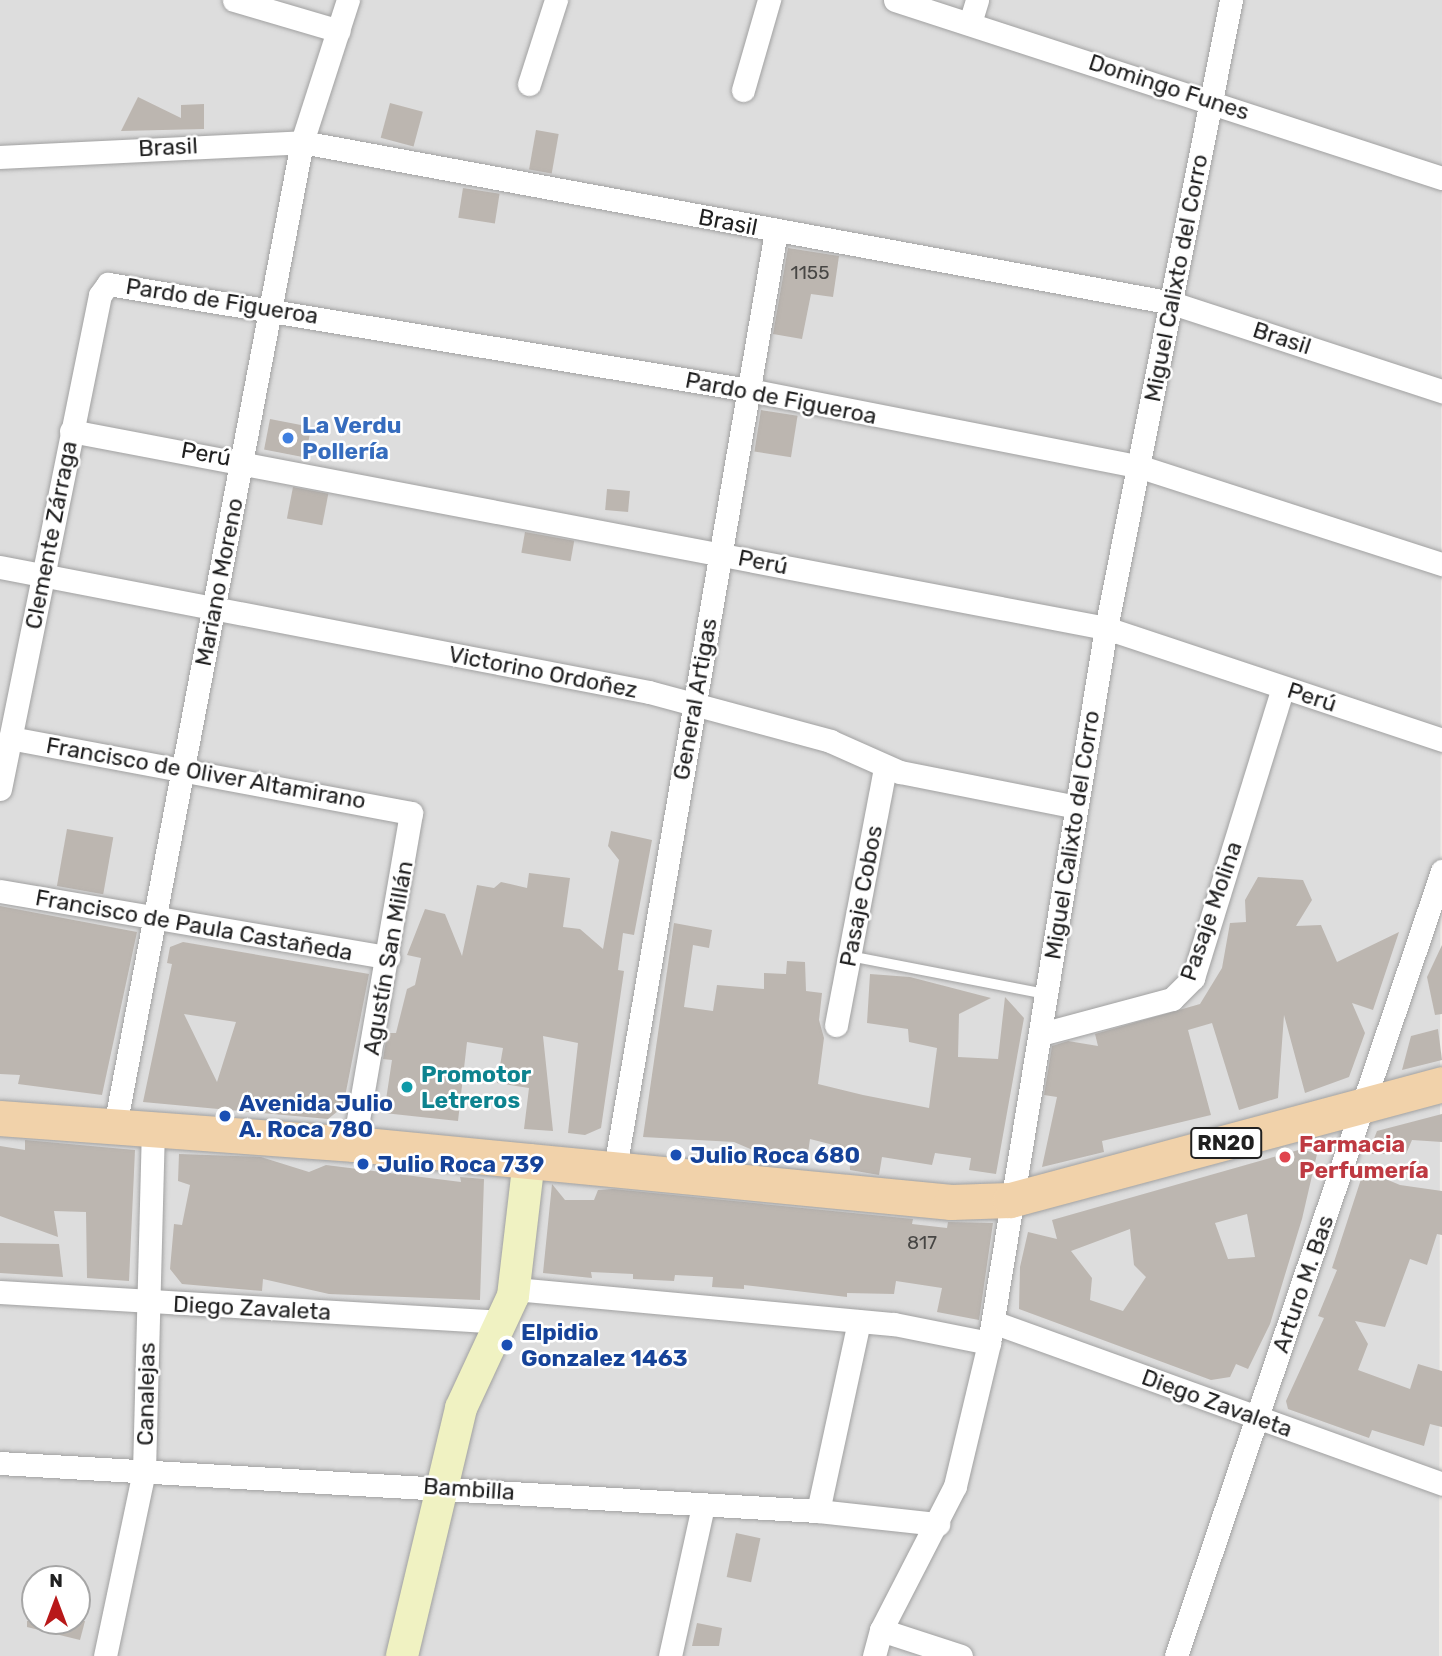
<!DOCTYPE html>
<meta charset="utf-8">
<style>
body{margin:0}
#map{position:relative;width:1442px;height:1656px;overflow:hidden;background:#efece7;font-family:Rubik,sans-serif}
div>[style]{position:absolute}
.residential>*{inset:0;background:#ddd}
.building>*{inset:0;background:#bcb6b0;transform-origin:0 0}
.roads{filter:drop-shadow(0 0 2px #a1a1a1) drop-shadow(0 0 2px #a1a1a1)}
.service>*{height:10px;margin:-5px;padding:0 5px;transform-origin:5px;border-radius:5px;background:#fff}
.minor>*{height:23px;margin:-11.5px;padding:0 11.5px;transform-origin:11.5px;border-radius:11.5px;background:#fff}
.secondary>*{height:32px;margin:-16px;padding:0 16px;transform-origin:16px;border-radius:16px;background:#f0f2c2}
.primary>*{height:35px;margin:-17.5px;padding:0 17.5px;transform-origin:17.5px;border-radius:17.5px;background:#f1d2aa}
.dots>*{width:19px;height:19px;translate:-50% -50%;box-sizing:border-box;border:4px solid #fff;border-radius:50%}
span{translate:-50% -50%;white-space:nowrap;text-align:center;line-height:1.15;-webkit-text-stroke:5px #fff;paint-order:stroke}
.number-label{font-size:19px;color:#474644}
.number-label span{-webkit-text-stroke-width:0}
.shield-label span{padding:2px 5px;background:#fff;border:2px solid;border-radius:5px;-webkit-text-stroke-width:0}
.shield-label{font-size:21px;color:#202020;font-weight:700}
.street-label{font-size:23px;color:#202020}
.shop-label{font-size:23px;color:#366cbe;font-weight:700}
.left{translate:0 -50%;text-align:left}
.culture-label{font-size:23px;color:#0d838f;font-weight:700}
.transit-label{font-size:23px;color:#164399;font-weight:700}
.health-label{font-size:23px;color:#be3a42;font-weight:700}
.north{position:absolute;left:21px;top:1565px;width:70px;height:70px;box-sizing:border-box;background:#fff;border:2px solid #a6a6a6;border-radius:50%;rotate:0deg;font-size:19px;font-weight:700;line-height:28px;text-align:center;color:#202020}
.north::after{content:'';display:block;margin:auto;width:24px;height:32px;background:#b81819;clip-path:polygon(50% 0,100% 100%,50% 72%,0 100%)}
</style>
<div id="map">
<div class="residential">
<div style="clip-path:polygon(evenodd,0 0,1442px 0,1439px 1656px,0 1656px,0 0,35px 1579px,77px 1579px,77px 1621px,35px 1621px,35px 1579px)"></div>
</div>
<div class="building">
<div style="clip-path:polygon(138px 97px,181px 118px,181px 105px,204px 104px,204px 129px,121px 131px)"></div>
<div style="left:390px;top:103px;width:34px;height:36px;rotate:15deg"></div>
<div style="left:536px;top:130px;width:23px;height:40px;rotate:10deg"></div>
<div style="left:463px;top:188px;width:37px;height:30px;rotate:9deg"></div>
<div style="clip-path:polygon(788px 248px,839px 256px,833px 297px,811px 294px,802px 339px,773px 334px)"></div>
<div style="left:761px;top:410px;width:37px;height:42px;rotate:9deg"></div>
<div style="left:270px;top:419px;width:42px;height:31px;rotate:11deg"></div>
<div style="left:293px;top:487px;width:36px;height:32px;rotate:11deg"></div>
<div style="left:607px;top:489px;width:23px;height:21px;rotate:5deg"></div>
<div style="left:525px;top:532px;width:50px;height:21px;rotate:10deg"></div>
<div style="left:67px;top:829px;width:47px;height:58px;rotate:10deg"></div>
<div style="clip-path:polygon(611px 831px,652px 840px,634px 935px,623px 933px,618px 970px,624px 971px,601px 1128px,585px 1135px,568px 1133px,578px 1043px,543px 1036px,553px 1131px,524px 1129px,529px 1088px,497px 1083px,503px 1048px,467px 1042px,458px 1121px,384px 1113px,392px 1060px,383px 1059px,387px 1033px,396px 1033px,407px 989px,415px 985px,421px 958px,407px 955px,425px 909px,445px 914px,462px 956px,477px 885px,494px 888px,501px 882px,527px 888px,529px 873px,570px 878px,563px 927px,580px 929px,603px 949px,619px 860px,608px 846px)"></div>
<div style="clip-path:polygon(1258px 877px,1303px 880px,1312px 900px,1296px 926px,1321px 925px,1337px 962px,1399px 932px,1373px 1010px,1352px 1003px,1365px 1033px,1349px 1077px,1305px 1093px,1284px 1015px,1278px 1098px,1239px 1110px,1212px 1023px,1188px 1030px,1211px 1115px,1102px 1141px,1104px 1152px,1042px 1167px,1057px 1097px,1044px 1095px,1052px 1046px,1068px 1041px,1098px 1046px,1095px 1034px,1200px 1004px,1222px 968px,1230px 923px,1246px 922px,1245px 900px)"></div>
<div style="clip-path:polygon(0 906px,137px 932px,102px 1095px,18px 1084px,20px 1075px,0 1074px)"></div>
<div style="clip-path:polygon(674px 923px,712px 930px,709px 948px,693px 945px,684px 1007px,713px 1011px,717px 985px,764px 989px,764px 973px,786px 974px,787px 961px,805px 962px,806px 991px,822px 993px,819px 1020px,824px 1038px,818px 1084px,863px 1095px,929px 1108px,937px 1048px,909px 1042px,908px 1029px,867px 1023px,870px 974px,910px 977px,991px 998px,959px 1014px,958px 1057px,998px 1059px,1005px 997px,1024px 1018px,996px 1174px,969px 1170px,971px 1158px,935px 1153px,932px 1165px,882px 1157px,879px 1175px,850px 1170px,849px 1149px,810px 1139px,807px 1160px,762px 1154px,734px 1142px,643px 1137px)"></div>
<div style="clip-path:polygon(evenodd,183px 942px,369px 974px,343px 1107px,328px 1119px,143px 1102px,172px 964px,167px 963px,170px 947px,183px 942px,184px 1014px,236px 1022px,217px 1082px,184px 1014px)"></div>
<div style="clip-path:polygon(1442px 945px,1442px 1014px,1435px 1015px,1427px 977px)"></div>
<div style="clip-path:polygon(1438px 1029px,1442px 1060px,1402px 1070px,1411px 1036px)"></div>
<div style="clip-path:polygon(1442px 1114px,1442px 1142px,1412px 1140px,1406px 1154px,1368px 1154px,1377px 1131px)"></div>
<div style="clip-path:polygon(25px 1140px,135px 1150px,129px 1281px,87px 1278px,86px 1212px,54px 1211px,58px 1237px,0 1216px,0 1146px,25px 1150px)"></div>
<div style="clip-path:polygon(evenodd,1302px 1149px,1317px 1154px,1302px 1219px,1270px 1324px,1248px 1369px,1236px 1364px,1230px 1377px,1211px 1380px,1019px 1309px,1020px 1267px,1028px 1232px,1057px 1239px,1052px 1220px,1302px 1149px,1247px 1214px,1255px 1257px,1228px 1259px,1215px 1223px,1247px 1214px,1302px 1149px,1130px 1229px,1134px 1265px,1146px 1277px,1123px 1311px,1090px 1300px,1092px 1278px,1071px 1251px,1130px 1229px)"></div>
<div style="clip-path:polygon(179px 1154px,261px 1157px,309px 1172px,326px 1165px,461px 1182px,460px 1177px,484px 1179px,480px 1300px,329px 1294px,263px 1279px,262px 1291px,182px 1284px,170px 1269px,174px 1224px,182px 1225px,190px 1185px,178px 1181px)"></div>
<div style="clip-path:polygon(1364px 1170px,1400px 1185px,1442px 1191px,1442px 1235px,1437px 1234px,1427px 1265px,1410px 1259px,1385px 1327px,1355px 1321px,1368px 1344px,1358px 1370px,1410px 1389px,1418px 1364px,1442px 1371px,1442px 1427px,1430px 1424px,1424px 1446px,1372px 1430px,1369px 1438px,1288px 1409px,1286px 1401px,1324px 1318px,1318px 1316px,1337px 1270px,1332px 1268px)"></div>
<div style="clip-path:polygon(552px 1184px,565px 1200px,594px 1200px,598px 1190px,613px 1189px,913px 1219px,912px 1224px,947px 1228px,948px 1222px,993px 1223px,979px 1320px,937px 1312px,942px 1288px,896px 1281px,894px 1294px,847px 1293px,847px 1297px,744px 1285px,744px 1289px,712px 1287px,713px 1277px,675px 1275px,674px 1281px,633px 1279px,633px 1274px,591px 1272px,592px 1278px,543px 1273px)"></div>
<div style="clip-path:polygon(0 1243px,59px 1244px,63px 1277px,0 1273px)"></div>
<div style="left:736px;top:1533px;width:25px;height:45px;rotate:12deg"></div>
<div style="clip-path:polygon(27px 1621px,85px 1621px,80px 1640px,27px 1627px)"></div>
<div style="clip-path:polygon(697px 1623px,722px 1628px,719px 1646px,692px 1646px)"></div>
</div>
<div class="roads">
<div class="service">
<div style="left:850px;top:956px;width:200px;rotate:11deg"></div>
</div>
<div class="minor">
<div style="left:234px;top:0;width:109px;rotate:16.4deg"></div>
<div style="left:895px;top:0;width:575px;rotate:18.03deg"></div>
<div style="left:970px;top:23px;width:24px;rotate:-73deg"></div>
<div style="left:529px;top:84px;width:88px;rotate:-72.2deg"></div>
<div style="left:743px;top:90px;width:94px;rotate:-73.9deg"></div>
<div style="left:0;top:157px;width:302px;rotate:-2.8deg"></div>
<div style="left:302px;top:142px;width:885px;rotate:10.48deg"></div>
<div style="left:1172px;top:303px;width:284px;rotate:18.1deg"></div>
<div style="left:71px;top:431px;width:1054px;rotate:10.78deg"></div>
<div style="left:1106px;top:628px;width:354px;rotate:18.4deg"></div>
<div style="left:0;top:567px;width:661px;rotate:10.9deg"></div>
<div style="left:649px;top:692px;width:188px;rotate:15.1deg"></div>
<div style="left:830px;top:741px;width:77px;rotate:23.9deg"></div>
<div style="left:900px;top:772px;width:179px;rotate:11.2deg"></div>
<div style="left:10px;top:738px;width:408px;rotate:10.6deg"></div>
<div style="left:411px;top:813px;width:336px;rotate:99.8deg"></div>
<div style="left:0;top:789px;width:504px;rotate:-78.56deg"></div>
<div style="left:100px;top:295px;width:14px;rotate:-54deg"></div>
<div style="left:108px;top:284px;width:650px;rotate:9.39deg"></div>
<div style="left:749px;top:390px;width:399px;rotate:11.1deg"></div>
<div style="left:1141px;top:467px;width:316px;rotate:17.9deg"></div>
<div style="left:0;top:891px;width:394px;rotate:9.7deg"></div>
<div style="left:836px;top:1025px;width:263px;rotate:-79.2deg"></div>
<div style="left:1041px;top:1034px;width:136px;rotate:-15deg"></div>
<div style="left:1172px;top:999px;width:30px;rotate:-45deg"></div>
<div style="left:1193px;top:978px;width:304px;rotate:-72.8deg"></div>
<div style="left:115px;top:1126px;width:1002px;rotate:-79.24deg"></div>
<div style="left:302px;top:142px;width:149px;rotate:-72.1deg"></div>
<div style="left:615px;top:1168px;width:951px;rotate:-80.25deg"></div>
<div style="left:515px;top:1289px;width:381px;rotate:5.3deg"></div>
<div style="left:894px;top:1324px;width:97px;rotate:11.3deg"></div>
<div style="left:0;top:1292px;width:505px;rotate:3.41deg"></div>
<div style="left:993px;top:1322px;width:477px;rotate:19.8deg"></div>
<div style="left:0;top:1463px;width:819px;rotate:3.36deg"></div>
<div style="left:818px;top:1511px;width:121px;rotate:6.2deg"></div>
<div style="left:818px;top:1511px;width:194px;rotate:-77.8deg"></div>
<div style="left:881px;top:1630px;width:84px;rotate:18deg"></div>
<div style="left:105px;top:1656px;width:189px;rotate:-78.1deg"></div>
<div style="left:144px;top:1471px;width:342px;rotate:-88.5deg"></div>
<div style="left:670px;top:1656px;width:154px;rotate:-77.6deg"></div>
<div style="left:874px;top:1656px;width:27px;rotate:-75deg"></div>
<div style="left:881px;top:1630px;width:162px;rotate:-62.8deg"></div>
<div style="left:955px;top:1486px;width:147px;rotate:-76.6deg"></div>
<div style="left:989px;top:1343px;width:725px;rotate:-80.71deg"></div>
<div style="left:1106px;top:628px;width:640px;rotate:-78.74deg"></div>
<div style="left:1176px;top:1656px;width:829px;rotate:-71.28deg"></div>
</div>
<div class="secondary">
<div style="left:402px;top:1656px;width:255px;rotate:-76.6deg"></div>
<div style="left:461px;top:1408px;width:123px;rotate:-65.1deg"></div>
<div style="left:513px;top:1296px;width:137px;rotate:-83.3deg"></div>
</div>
<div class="primary">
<div style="left:0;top:1118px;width:355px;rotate:4.2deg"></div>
<div style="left:354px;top:1144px;width:600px;rotate:5.55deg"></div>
<div style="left:951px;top:1202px;width:59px;rotate:-1.9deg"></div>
<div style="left:1010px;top:1200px;width:447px;rotate:-15deg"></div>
</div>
</div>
<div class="dots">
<div style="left:288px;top:438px;background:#3f7fe0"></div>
<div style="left:407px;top:1087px;background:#0f9aa8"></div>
<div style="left:225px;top:1116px;background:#1a4fb4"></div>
<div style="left:676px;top:1155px;background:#1a4fb4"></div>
<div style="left:1285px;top:1157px;background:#e0444e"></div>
<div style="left:363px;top:1164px;background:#1a4fb4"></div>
<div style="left:507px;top:1345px;background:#1a4fb4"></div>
</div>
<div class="number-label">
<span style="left:810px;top:273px">1155</span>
<span style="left:922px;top:1243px">817</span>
</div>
<div class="shield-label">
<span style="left:1226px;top:1143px">RN20</span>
</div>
<div class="street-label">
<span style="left:1169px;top:87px;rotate:18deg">Domingo Funes</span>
<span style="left:168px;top:147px;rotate:-3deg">Brasil</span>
<span style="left:728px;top:222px;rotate:11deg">Brasil</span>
<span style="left:1176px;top:278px;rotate:-79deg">Miguel Calixto del Corro</span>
<span style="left:222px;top:301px;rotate:9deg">Pardo de Figueroa</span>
<span style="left:1282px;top:338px;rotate:18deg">Brasil</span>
<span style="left:781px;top:398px;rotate:11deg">Pardo de Figueroa</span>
<span style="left:206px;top:454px;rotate:10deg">Perú</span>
<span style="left:51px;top:535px;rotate:-79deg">Clemente Zárraga</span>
<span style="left:763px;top:562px;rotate:11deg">Perú</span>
<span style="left:219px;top:582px;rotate:-79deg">Mariano Moreno</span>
<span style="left:543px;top:672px;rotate:11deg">Victorino Ordoñez</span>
<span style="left:1312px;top:697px;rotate:18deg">Perú</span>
<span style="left:695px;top:699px;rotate:-80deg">General Artigas</span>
<span style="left:206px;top:773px;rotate:10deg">Francisco de Oliver Altamirano</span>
<span style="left:1072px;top:835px;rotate:-81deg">Miguel Calixto del Corro</span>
<span style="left:861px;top:896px;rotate:-79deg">Pasaje Cobos</span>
<span style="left:1211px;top:911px;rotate:-71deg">Pasaje Molina</span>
<span style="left:194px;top:925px;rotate:10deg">Francisco de Paula Castañeda</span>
<span style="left:388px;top:958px;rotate:-80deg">Agustín San Millán</span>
<span style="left:1303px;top:1284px;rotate:-71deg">Arturo M. Bas</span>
<span style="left:252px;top:1308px;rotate:3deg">Diego Zavaleta</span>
<span style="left:146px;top:1394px;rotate:-89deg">Canalejas</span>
<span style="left:1217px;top:1403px;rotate:20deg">Diego Zavaleta</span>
<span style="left:469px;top:1489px;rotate:4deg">Bambilla</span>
</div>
<div class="shop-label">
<span class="left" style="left:302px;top:438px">La Verdu<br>Pollería</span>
</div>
<div class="culture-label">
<span class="left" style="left:421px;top:1087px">Promotor<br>Letreros</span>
</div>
<div class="transit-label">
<span class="left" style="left:239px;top:1116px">Avenida Julio<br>A. Roca 780</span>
<span class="left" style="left:690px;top:1155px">Julio Roca 680</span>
<span class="left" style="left:377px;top:1164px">Julio Roca 739</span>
<span class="left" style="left:521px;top:1345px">Elpidio<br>Gonzalez 1463</span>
</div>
<div class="health-label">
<span class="left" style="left:1299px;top:1157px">Farmacia<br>Perfumería</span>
</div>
<div class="north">N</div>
</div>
